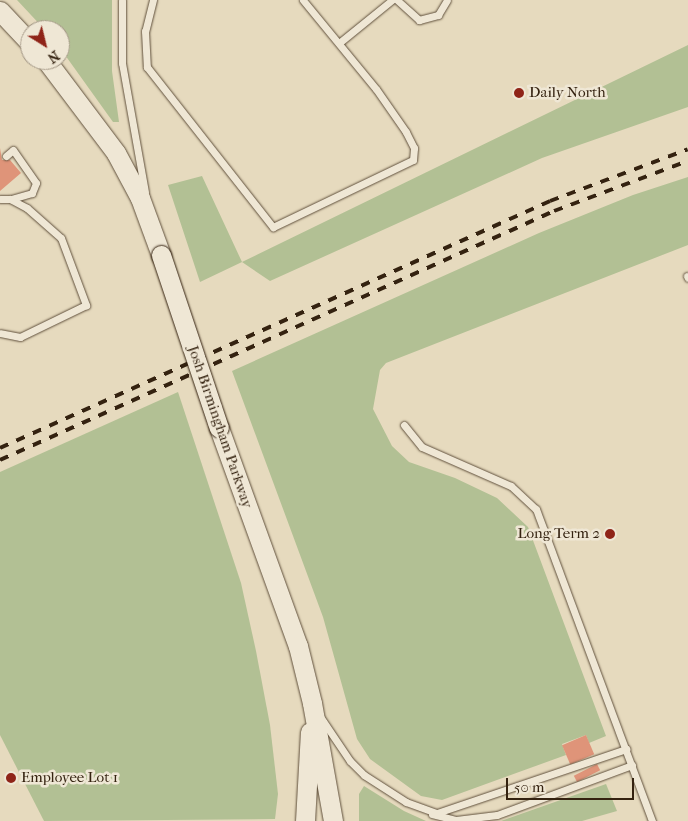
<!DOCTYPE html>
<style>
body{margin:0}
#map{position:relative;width:688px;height:821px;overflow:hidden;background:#e6dabe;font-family:"IM FELL French Canon",serif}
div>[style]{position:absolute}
.green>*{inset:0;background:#b2c094}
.building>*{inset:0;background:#df9479;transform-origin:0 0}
.roads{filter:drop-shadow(0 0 1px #60503c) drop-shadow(0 0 1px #60503c)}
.service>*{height:7px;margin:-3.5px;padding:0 3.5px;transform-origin:3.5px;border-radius:3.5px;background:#efe7d5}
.secondary>*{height:19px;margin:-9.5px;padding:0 9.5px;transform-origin:9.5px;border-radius:9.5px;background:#efe7d5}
.rail>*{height:4px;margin-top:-2px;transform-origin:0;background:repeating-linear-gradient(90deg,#342210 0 9px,transparent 0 18px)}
.bridges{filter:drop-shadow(0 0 1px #342210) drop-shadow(0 0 1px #342210)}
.secondary-bridge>*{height:19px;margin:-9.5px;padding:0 9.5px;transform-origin:9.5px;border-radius:9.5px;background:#efe7d5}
.dots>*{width:14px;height:14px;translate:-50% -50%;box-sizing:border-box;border:2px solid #efe7d5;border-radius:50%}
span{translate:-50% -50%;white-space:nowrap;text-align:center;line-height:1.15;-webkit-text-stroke:5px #efe7d5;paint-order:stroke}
.poi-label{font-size:15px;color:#342210}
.left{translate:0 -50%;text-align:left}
.right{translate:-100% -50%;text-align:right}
.street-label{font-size:15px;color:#342210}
.north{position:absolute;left:20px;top:20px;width:50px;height:50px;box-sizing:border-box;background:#efe7d5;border:1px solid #a49886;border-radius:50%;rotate:144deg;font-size:14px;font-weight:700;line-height:20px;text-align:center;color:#342210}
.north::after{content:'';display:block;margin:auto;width:18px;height:22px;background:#8f2418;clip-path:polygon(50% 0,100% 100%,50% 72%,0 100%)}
.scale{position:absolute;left:506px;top:778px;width:128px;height:22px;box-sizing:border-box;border:2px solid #342210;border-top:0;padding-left:6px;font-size:15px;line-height:18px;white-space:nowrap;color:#342210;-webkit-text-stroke:4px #efe7d5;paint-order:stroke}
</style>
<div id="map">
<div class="green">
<div style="clip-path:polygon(17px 0,112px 0,112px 71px,119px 122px,113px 122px,60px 48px,60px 30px,45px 30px)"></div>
<div style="clip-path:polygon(688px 45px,688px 107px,542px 158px,270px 281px,242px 262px,200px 282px,168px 185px,202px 176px,242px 262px)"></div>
<div style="clip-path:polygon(688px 177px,688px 245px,386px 363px,380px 370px,373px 409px,392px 446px,409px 462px,455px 478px,497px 498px,528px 527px,606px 736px,589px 743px,586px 735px,562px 744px,566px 755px,442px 800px,421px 796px,370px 759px,357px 739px,323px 617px,232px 371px,539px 233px,633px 195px)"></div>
<div style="clip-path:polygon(178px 392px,241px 583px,256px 651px,270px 725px,278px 794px,275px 819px,44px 821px,0 735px,0 472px)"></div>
<div style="clip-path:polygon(606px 784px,617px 811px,582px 821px,501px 821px)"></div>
<div style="clip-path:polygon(364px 786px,404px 811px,426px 821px,359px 821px,359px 794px)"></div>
</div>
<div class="building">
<div style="clip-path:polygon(0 148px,2px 160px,10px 160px,21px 173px,0 191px)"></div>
<div style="left:586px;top:735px;width:21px;height:26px;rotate:67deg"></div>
<div style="left:597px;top:764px;width:7px;height:26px;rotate:63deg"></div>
</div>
<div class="roads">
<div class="service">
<div style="left:122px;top:0;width:63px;rotate:90deg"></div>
<div style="left:122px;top:63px;width:131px;rotate:79.9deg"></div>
<div style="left:153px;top:0;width:32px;rotate:104deg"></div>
<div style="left:145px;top:31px;width:36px;rotate:87deg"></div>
<div style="left:147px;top:67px;width:204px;rotate:51.8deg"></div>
<div style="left:273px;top:227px;width:155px;rotate:-25.6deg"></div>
<div style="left:413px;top:160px;width:12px;rotate:-85deg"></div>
<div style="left:414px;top:148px;width:18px;rotate:-117deg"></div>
<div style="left:406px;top:132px;width:52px;rotate:-124.9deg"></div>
<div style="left:376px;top:89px;width:115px;rotate:-129.4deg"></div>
<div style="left:397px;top:0;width:30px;rotate:42deg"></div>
<div style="left:419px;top:20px;width:20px;rotate:-15deg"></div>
<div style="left:438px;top:15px;width:17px;rotate:-59deg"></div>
<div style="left:339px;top:43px;width:68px;rotate:-39.1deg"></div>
<div style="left:6px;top:156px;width:9px;rotate:-41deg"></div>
<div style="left:13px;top:150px;width:40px;rotate:55.1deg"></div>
<div style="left:36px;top:183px;width:11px;rotate:112deg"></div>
<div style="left:32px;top:193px;width:22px;rotate:164deg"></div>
<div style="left:0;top:199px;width:10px"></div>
<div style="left:10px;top:199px;width:19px;rotate:28deg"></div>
<div style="left:27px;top:208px;width:45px;rotate:41.4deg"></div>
<div style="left:61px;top:238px;width:72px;rotate:69.5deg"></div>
<div style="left:86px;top:305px;width:73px;rotate:154.1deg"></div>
<div style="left:20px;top:337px;width:20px;rotate:-169deg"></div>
<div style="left:687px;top:276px;width:2px;rotate:63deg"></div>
<div style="left:404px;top:425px;width:28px;rotate:51deg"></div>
<div style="left:422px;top:447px;width:97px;rotate:23.7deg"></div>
<div style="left:511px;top:486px;width:34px;rotate:43deg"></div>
<div style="left:536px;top:509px;width:333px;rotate:69.6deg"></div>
<div style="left:321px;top:718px;width:52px;rotate:56deg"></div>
<div style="left:350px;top:761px;width:20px;rotate:45deg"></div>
<div style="left:364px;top:775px;width:50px;rotate:32.7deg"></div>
<div style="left:406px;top:802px;width:33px;rotate:20deg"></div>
<div style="left:437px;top:813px;width:200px;rotate:-18.7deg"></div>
<div style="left:432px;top:814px;width:25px;rotate:14deg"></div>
<div style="left:456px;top:820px;width:41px;rotate:-7deg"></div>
<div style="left:497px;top:815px;width:144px;rotate:-20.3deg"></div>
</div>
<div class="secondary">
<div style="left:0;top:11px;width:44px;rotate:46.8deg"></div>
<div style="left:46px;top:60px;width:116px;rotate:53deg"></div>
<div style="left:116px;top:153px;width:51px;rotate:61.9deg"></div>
<div style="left:140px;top:198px;width:61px;rotate:69.8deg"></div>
<div style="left:219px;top:428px;width:232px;rotate:70.1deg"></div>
<div style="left:298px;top:646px;width:59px;rotate:76.2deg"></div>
<div style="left:312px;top:703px;width:120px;rotate:79.9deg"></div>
<div style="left:305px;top:821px;width:89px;rotate:-86.8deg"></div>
</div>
</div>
<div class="rail">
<div style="left:0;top:448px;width:603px;rotate:-24.18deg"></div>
<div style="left:550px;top:201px;width:147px;rotate:-20.6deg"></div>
<div style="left:0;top:460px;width:607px;rotate:-24.2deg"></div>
<div style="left:554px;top:211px;width:143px;rotate:-20.5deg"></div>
</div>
<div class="bridges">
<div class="secondary-bridge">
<div style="left:161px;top:255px;width:182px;rotate:71.5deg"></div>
</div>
</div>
<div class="dots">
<div style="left:519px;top:93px;background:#8f2418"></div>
<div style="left:610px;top:534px;background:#8f2418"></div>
<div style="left:11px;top:778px;background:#8f2418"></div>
</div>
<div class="poi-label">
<span class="left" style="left:529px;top:93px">Daily North</span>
<span class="right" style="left:600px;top:534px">Long Term 2</span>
<span class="left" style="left:21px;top:778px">Employee Lot 1</span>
</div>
<div class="street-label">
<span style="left:220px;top:427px;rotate:71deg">Josh Birmingham Parkway</span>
</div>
<div class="north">N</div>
<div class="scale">50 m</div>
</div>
